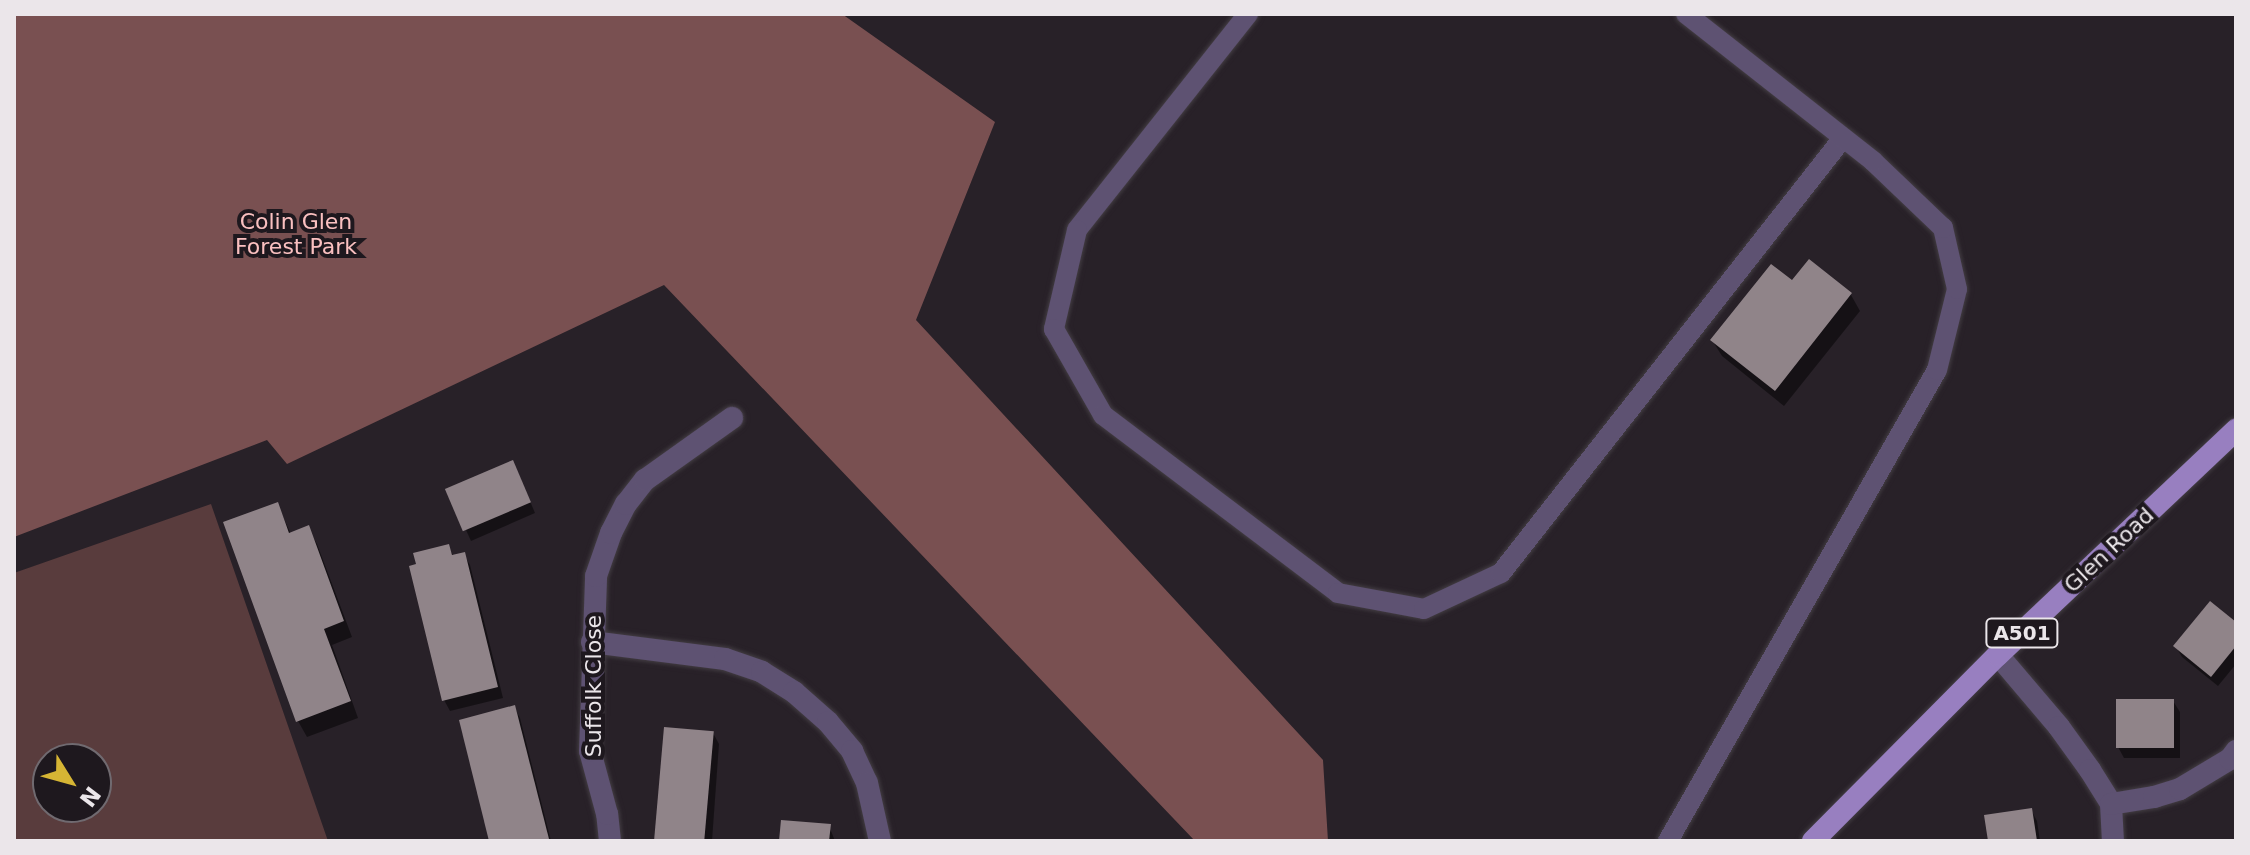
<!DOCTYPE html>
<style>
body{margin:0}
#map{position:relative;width:2250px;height:855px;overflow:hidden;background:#282128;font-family:"DejaVu Sans",sans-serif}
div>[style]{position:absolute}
.green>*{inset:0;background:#593c3d}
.forest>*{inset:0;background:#795051}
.shadow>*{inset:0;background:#0007}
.building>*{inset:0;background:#908489;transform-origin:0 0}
.roads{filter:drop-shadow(0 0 2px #433d43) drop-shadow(0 0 2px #433d43)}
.service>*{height:20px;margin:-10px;padding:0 10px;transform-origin:10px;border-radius:10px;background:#5e5272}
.minor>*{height:22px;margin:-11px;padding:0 11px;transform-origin:11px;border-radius:11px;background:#5e5272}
.primary>*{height:22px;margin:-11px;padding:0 11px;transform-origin:11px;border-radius:11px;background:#987fc0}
span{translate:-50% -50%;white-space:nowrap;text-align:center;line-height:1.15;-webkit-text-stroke:8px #1e181e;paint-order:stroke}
.shield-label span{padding:2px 6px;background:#1e181e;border:2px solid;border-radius:6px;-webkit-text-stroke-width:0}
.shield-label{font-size:20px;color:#ebe6ea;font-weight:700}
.park-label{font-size:22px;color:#fac0c0}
.street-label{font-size:22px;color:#ebe6ea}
.frame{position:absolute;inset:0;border:16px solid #ebe6ea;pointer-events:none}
.north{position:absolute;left:32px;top:743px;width:80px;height:80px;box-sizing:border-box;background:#1e181e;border:2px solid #706a70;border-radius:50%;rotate:127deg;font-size:22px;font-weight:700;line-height:32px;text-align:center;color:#ebe6ea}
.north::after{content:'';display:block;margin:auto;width:28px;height:36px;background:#d6b534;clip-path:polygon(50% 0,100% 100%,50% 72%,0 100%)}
</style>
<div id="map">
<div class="green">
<div style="clip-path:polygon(evenodd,211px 504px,328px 841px,14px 841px,14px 573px,211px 504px,48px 759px,96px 759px,96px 807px,48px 807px,48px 759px)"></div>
</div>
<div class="forest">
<div style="clip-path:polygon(14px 14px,842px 14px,995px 122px,916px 320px,1323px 760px,1328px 841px,1195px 841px,664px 285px,287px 464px,267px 440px,14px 537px)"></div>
</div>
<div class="shadow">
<div style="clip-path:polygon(1809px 261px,1851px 295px,1860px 311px,1784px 406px,1722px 356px,1712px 340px,1792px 283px)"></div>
<div style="clip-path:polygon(518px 473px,535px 513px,471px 541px,448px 490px)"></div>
<div style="clip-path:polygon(277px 504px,291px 534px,308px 528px,317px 544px,352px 637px,332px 645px,358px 718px,307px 737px,298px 721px)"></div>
<div style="clip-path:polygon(448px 547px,454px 557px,464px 555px,470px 565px,503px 698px,450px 711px,444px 700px)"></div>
<div style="clip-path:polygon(2236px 624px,2236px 664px,2218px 686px,2182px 657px,2176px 647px)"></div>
<div style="clip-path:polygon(2173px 701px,2180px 712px,2180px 758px,2124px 758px,2118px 747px)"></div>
<div style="clip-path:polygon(514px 707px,520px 718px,551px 841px,491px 841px)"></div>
<div style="clip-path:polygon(713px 733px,719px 744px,712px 841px,657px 841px)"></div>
<div style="clip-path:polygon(2031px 810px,2037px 821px,2040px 841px,1990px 841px)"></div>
<div style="clip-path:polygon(829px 826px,835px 841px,781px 841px)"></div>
</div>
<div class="building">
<div style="clip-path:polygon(1809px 259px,1852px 293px,1775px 391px,1710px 340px,1771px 264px,1792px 280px)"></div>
<div style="left:513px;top:460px;width:46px;height:74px;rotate:67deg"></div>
<div style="clip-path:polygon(278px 502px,289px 533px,309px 525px,344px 621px,324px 629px,351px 701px,296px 722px,223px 522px)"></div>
<div style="clip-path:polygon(449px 544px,452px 555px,465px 552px,498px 687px,442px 701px,409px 566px,416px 564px,413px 553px)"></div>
<div style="clip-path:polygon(2210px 601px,2236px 622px,2236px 646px,2211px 677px,2173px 646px)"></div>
<div style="left:2116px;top:699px;width:58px;height:49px"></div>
<div style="clip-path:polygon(515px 705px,549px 839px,549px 841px,489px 841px,459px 720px)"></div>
<div style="left:664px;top:727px;width:50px;height:114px;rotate:5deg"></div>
<div style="clip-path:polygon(2032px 808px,2037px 841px,1988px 841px,1984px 815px)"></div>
<div style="clip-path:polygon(781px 820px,831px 824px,829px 841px,779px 841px)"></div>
</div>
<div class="roads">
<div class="service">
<div style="left:1248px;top:14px;width:275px;rotate:128.4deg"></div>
<div style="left:1077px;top:230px;width:102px;rotate:103.1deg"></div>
<div style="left:1054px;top:329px;width:99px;rotate:60.3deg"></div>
<div style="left:1103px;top:415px;width:295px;rotate:37.1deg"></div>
<div style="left:1338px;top:593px;width:87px;rotate:10.5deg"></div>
<div style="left:1424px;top:609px;width:85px;rotate:-25.1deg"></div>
<div style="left:1501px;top:573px;width:553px;rotate:-51.83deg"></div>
<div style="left:1668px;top:841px;width:542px;rotate:-60.27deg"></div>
<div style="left:1937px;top:370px;width:83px;rotate:-76.1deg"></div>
<div style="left:1957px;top:289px;width:63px;rotate:-102.9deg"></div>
<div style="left:1943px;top:228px;width:97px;rotate:-136.3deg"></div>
<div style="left:1873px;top:161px;width:238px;rotate:-141.8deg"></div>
</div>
<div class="minor">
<div style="left:592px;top:642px;width:134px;rotate:7.3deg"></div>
<div style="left:725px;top:659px;width:39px;rotate:19deg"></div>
<div style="left:762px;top:672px;width:38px;rotate:32deg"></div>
<div style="left:794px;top:692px;width:45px;rotate:41.4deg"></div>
<div style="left:828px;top:722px;width:38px;rotate:50deg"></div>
<div style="left:852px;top:751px;width:35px;rotate:65deg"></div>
<div style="left:867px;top:783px;width:59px;rotate:77.4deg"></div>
<div style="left:1998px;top:655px;width:94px;rotate:49.7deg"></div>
<div style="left:2059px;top:727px;width:53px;rotate:54.2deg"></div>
<div style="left:2090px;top:770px;width:40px;rotate:58deg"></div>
<div style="left:2111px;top:804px;width:37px;rotate:87deg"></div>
<div style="left:2111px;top:804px;width:44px;rotate:-9.2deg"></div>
<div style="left:2154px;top:797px;width:27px;rotate:-17deg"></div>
<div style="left:2180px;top:789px;width:58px;rotate:-31deg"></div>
<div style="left:2230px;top:759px;width:10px;rotate:-53deg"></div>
<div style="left:610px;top:841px;width:27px;rotate:-96deg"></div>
<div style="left:607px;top:814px;width:65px;rotate:-105.1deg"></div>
<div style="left:590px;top:751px;width:175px;rotate:-88deg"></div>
<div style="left:596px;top:576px;width:46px;rotate:-70.8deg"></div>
<div style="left:611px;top:533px;width:33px;rotate:-63deg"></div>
<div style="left:626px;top:504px;width:31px;rotate:-52deg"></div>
<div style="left:645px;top:480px;width:107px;rotate:-35.5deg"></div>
</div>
<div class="primary">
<div style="left:1813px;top:841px;width:262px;rotate:-45.2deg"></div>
<div style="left:1998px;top:655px;width:328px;rotate:-43.4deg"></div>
</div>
</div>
<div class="shield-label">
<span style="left:2022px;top:633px">A501</span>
</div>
<div class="park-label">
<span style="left:296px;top:234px">Colin Glen<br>Forest Park</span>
</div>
<div class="street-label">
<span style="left:2109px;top:550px;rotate:-43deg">Glen Road</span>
<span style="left:594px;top:686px;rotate:-90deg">Suffolk Close</span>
</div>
<div class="frame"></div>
<div class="north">N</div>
</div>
